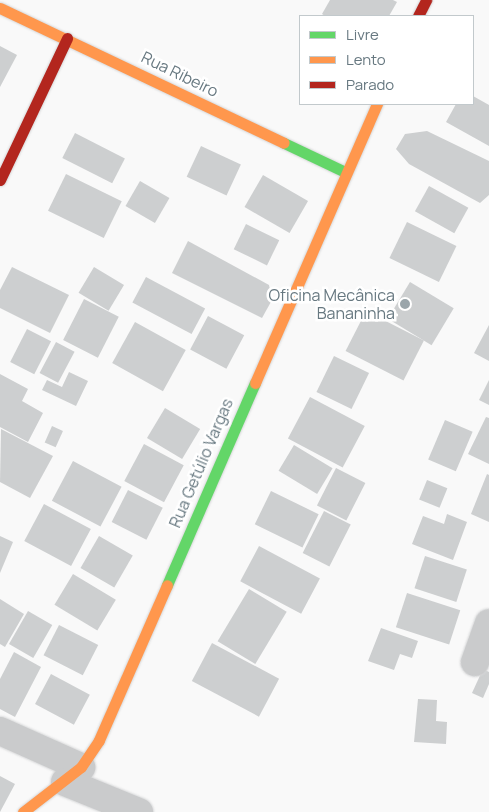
<!DOCTYPE html>
<meta charset="utf-8">
<style>
body{margin:0}
#map{position:relative;width:489px;height:812px;overflow:hidden;background:#f9f9f9;font-family:Manrope,sans-serif}
div>[style]{position:absolute}
.building>*{inset:0;background:#cdcfd0;transform-origin:0 0}
.roads{filter:drop-shadow(0 0 1px #d5d6d7) drop-shadow(0 0 1px #d5d6d7)}
.street>*{height:28px;margin:-14px;padding:0 14px;transform-origin:14px;border-radius:14px;background:#cacbcc}
.fast>*{height:11px;margin:-5.5px;padding:0 5.5px;transform-origin:5.5px;border-radius:5.5px;background:#63d668}
.slow>*{height:11px;margin:-5.5px;padding:0 5.5px;transform-origin:5.5px;border-radius:5.5px;background:#ff974d}
.jam>*{height:11px;margin:-5.5px;padding:0 5.5px;transform-origin:5.5px;border-radius:5.5px;background:#b3261e}
.dots>*{width:14px;height:14px;translate:-50% -50%;box-sizing:border-box;border:2px solid #fff;border-radius:50%}
span{translate:-50% -50%;white-space:nowrap;text-align:center;line-height:1.15;-webkit-text-stroke:5px #fff;paint-order:stroke}
.street-label{font-size:16px;color:#677880}
.poi-label{font-size:16px;color:#677880}
.right{translate:-100% -50%;text-align:right}
.legend{position:absolute;left:299px;top:15px;width:175px;height:90px;box-sizing:border-box;background:#fff;border:1px solid #c2c9cc;margin:0;padding:6px 9px;list-style:none;font-size:15px;color:#677880}
.legend li{display:flex;align-items:center;gap:10px;height:25px}
.legend b{width:25px;border:1px solid #c2c9cc}
</style>
<div id="map">
<div class="building">
<div style="clip-path:polygon(330px 0,393px 0,397px 2px,389px 16px,325px 16px,322px 14px)"></div>
<div style="clip-path:polygon(0 46px,17px 55px,0 87px)"></div>
<div style="clip-path:polygon(473px 96px,489px 105px,489px 146px,446px 122px,456px 104px,473px 104px)"></div>
<div style="clip-path:polygon(427px 131px,489px 161px,489px 195px,480px 203px,409px 164px,396px 149px,405px 134px)"></div>
<div style="left:75px;top:133px;width:56px;height:28px;rotate:27deg"></div>
<div style="left:201px;top:146px;width:44px;height:34px;rotate:25deg"></div>
<div style="left:66px;top:174px;width:62px;height:41px;rotate:26deg"></div>
<div style="left:263px;top:175px;width:52px;height:37px;rotate:30deg"></div>
<div style="left:140px;top:181px;width:34px;height:29px;rotate:30deg"></div>
<div style="left:429px;top:186px;width:45px;height:29px;rotate:29deg"></div>
<div style="left:407px;top:222px;width:55px;height:40px;rotate:26deg"></div>
<div style="left:246px;top:224px;width:37px;height:28px;rotate:26deg"></div>
<div style="clip-path:polygon(188px 241px,269px 285px,272px 300px,262px 318px,172px 273px)"></div>
<div style="clip-path:polygon(12px 267px,69px 295px,50px 333px,0 308px,0 290px)"></div>
<div style="left:94px;top:267px;width:35px;height:30px;rotate:31deg"></div>
<div style="left:146px;top:277px;width:67px;height:29px;rotate:28deg"></div>
<div style="left:410px;top:282px;width:51px;height:43px;rotate:31deg"></div>
<div style="left:84px;top:299px;width:39px;height:46px;rotate:27deg"></div>
<div style="left:366px;top:311px;width:65px;height:45px;rotate:27deg"></div>
<div style="left:208px;top:316px;width:41px;height:38px;rotate:28deg"></div>
<div style="left:135px;top:322px;width:58px;height:47px;rotate:29deg"></div>
<div style="clip-path:polygon(489px 325px,489px 361px,474px 353px)"></div>
<div style="left:27px;top:329px;width:27px;height:37px;rotate:27deg"></div>
<div style="left:56px;top:342px;width:21px;height:35px;rotate:28deg"></div>
<div style="left:334px;top:356px;width:39px;height:40px;rotate:26deg"></div>
<div style="clip-path:polygon(69px 372px,88px 381px,76px 406px,42px 390px,47px 380px,62px 387px)"></div>
<div style="clip-path:polygon(0 374px,28px 389px,22px 401px,43px 413px,28px 442px,0 427px)"></div>
<div style="clip-path:polygon(489px 380px,489px 405px,479px 400px)"></div>
<div style="left:310px;top:397px;width:62px;height:47px;rotate:28deg"></div>
<div style="left:165px;top:408px;width:41px;height:35px;rotate:31deg"></div>
<div style="clip-path:polygon(486px 417px,489px 418px,489px 464px,468px 454px)"></div>
<div style="left:445px;top:420px;width:30px;height:43px;rotate:23deg"></div>
<div style="left:52px;top:426px;width:12px;height:18px;rotate:24deg"></div>
<div style="clip-path:polygon(1px 429px,53px 456px,30px 498px,0 482px)"></div>
<div style="left:144px;top:444px;width:45px;height:42px;rotate:28deg"></div>
<div style="left:294px;top:445px;width:45px;height:30px;rotate:31deg"></div>
<div style="left:73px;top:461px;width:55px;height:45px;rotate:28deg"></div>
<div style="left:336px;top:468px;width:33px;height:42px;rotate:27deg"></div>
<div style="clip-path:polygon(487px 474px,489px 475px,489px 522px,471px 514px)"></div>
<div style="left:427px;top:480px;width:22px;height:21px;rotate:22deg"></div>
<div style="left:128px;top:490px;width:39px;height:36px;rotate:27deg"></div>
<div style="left:271px;top:491px;width:53px;height:37px;rotate:26deg"></div>
<div style="left:44px;top:504px;width:53px;height:42px;rotate:28deg"></div>
<div style="left:324px;top:511px;width:30px;height:47px;rotate:27deg"></div>
<div style="clip-path:polygon(447px 514px,467px 522px,453px 560px,412px 544px,423px 516px,444px 524px)"></div>
<div style="clip-path:polygon(0 536px,13px 542px,0 573px)"></div>
<div style="left:99px;top:536px;width:39px;height:37px;rotate:30deg"></div>
<div style="left:259px;top:546px;width:69px;height:40px;rotate:28deg"></div>
<div style="left:425px;top:556px;width:44px;height:34px;rotate:18deg"></div>
<div style="left:73px;top:574px;width:50px;height:36px;rotate:31deg"></div>
<div style="left:249px;top:589px;width:44px;height:61px;rotate:31deg"></div>
<div style="left:407px;top:593px;width:56px;height:36px;rotate:18deg"></div>
<div style="clip-path:polygon(0 599px,24px 614px,5px 647px,0 644px)"></div>
<div style="left:28px;top:611px;width:28px;height:38px;rotate:30deg"></div>
<div style="left:59px;top:625px;width:44px;height:34px;rotate:27deg"></div>
<div style="clip-path:polygon(381px 628px,418px 641px,412px 658px,400px 654px,394px 670px,368px 661px)"></div>
<div style="left:212px;top:643px;width:76px;height:43px;rotate:28deg"></div>
<div style="clip-path:polygon(14px 652px,41px 667px,15px 717px,0 709px,0 679px)"></div>
<div style="clip-path:polygon(483px 669px,489px 672px,489px 684px,483px 698px,472px 693px)"></div>
<div style="left:51px;top:674px;width:44px;height:34px;rotate:28deg"></div>
<div style="clip-path:polygon(418px 699px,437px 700px,436px 721px,447px 722px,446px 744px,414px 742px)"></div>
<div style="clip-path:polygon(0 776px,15px 784px,0 812px)"></div>
</div>
<div class="roads">
<div class="street">
<div style="left:475px;top:662px;width:41px;rotate:-70.3deg"></div>
<div style="left:0;top:731px;width:89px;rotate:24deg"></div>
<div style="left:65px;top:782px;width:80px;rotate:22.1deg"></div>
</div>
<div class="fast">
<div style="left:284px;top:143px;width:68px;rotate:25.4deg"></div>
<div style="left:167px;top:585px;width:220px;rotate:-66.5deg"></div>
</div>
<div class="slow">
<div style="left:0;top:8px;width:314px;rotate:25.4deg"></div>
<div style="left:255px;top:383px;width:305px;rotate:-66.4deg"></div>
<div style="left:23px;top:812px;width:73px;rotate:-37.8deg"></div>
<div style="left:81px;top:767px;width:32px;rotate:-56deg"></div>
<div style="left:99px;top:740px;width:169px;rotate:-66.3deg"></div>
</div>
<div class="jam">
<div style="left:418px;top:16px;width:18px;rotate:-63deg"></div>
<div style="left:0;top:180px;width:157px;rotate:-64.7deg"></div>
</div>
</div>
<div class="dots">
<div style="left:405px;top:304px;background:#9aa5aa"></div>
</div>
<div class="street-label">
<span style="left:180px;top:74px;rotate:26deg">Rua Ribeiro</span>
<span style="left:201px;top:463px;rotate:-67deg">Rua Getúlio Vargas</span>
</div>
<div class="poi-label">
<span class="right" style="left:395px;top:304px">Oficina Mecânica<br>Bananinha</span>
</div>
<ul class="legend">
<li><b style="height:6px;background:#63d668"></b>Livre</li>
<li><b style="height:6px;background:#ff974d"></b>Lento</li>
<li><b style="height:6px;background:#b3261e"></b>Parado</li>
</ul>
</div>
